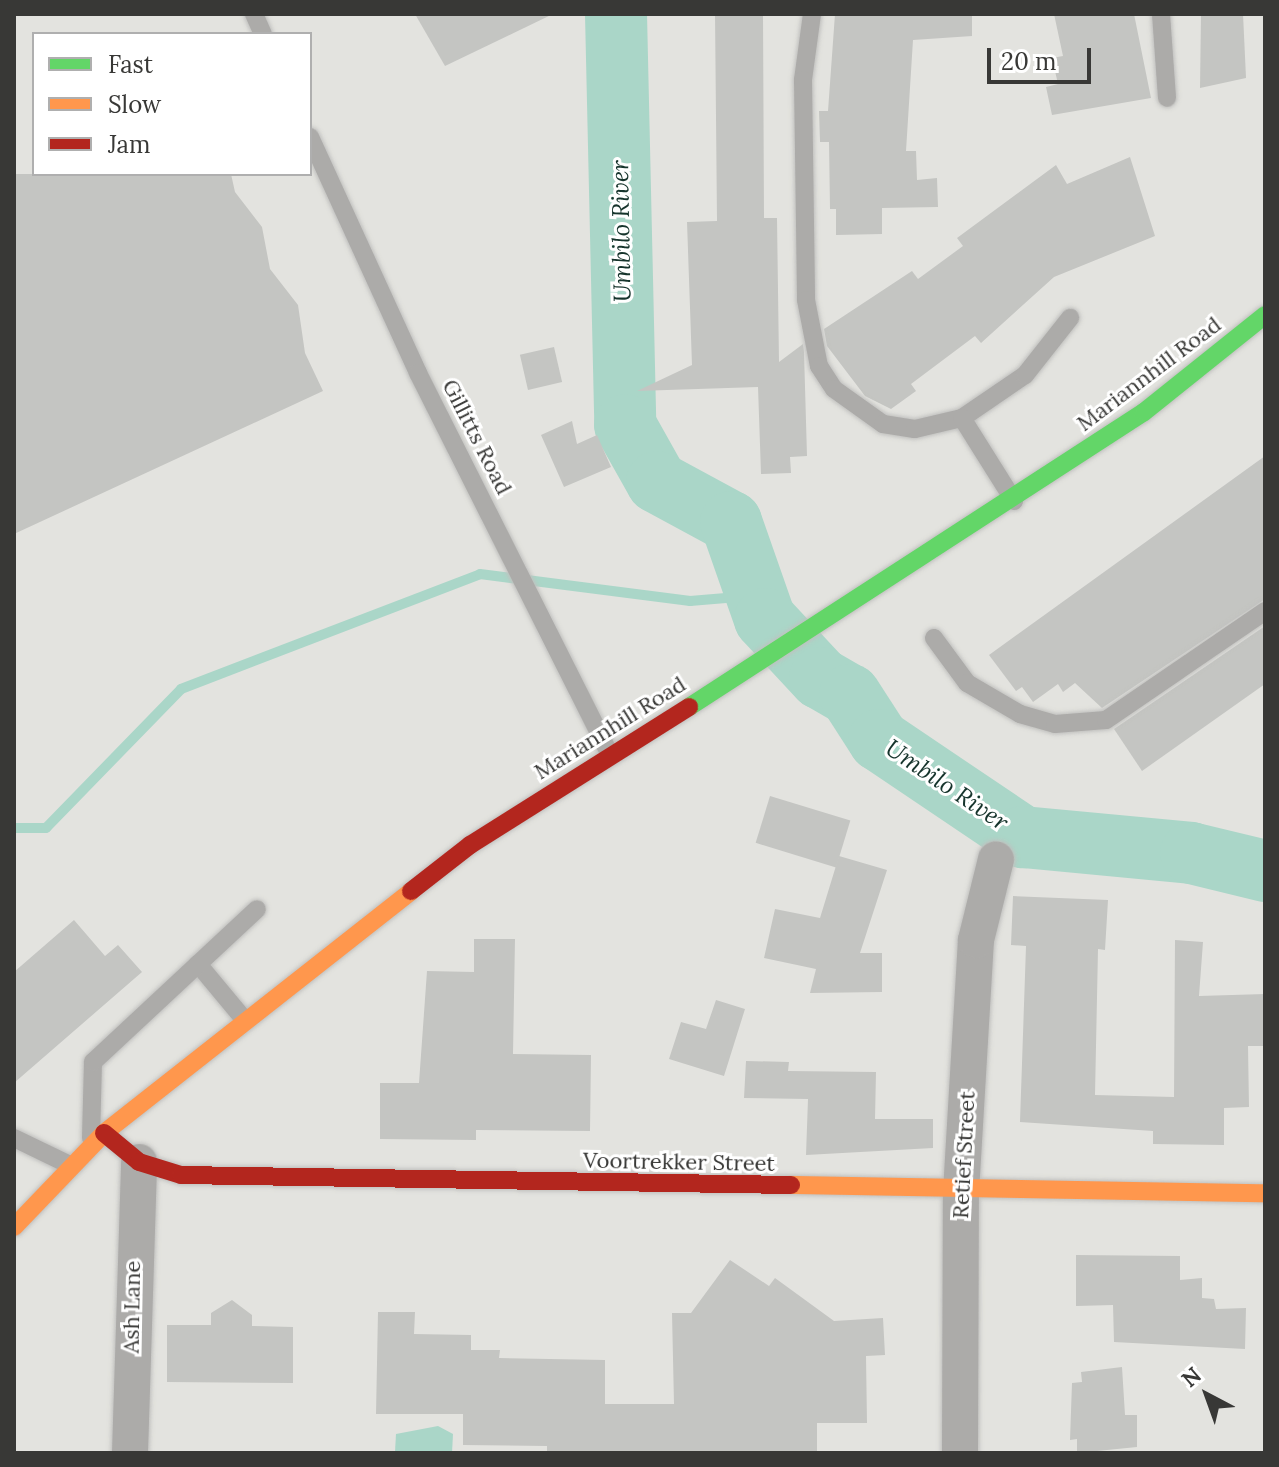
<!DOCTYPE html>
<style>
body{margin:0}
#map{position:relative;width:1279px;height:1467px;overflow:hidden;background:#e3e3df;font-family:Lora,serif}
div>[style]{position:absolute}
.water>*{inset:0;background:#aad6c8}
.stream>*{height:10px;margin:-5px;padding:0 5px;transform-origin:5px;border-radius:5px;background:#aad6c8}
.river>*{height:62px;margin:-31px;padding:0 31px;transform-origin:31px;border-radius:31px;background:#aad6c8}
.building>*{inset:0;background:#c4c5c2;transform-origin:0 0}
.roads{filter:drop-shadow(0 0 2px #c0c0be) drop-shadow(0 0 2px #c0c0be)}
.lane>*{height:18px;margin:-9px;padding:0 9px;transform-origin:9px;border-radius:9px;background:#acaba9}
.street>*{height:36px;margin:-18px;padding:0 18px;transform-origin:18px;border-radius:18px;background:#acaba9}
.fast>*{height:18px;margin:-9px;padding:0 9px;transform-origin:9px;border-radius:9px;background:#63d668}
.slow>*{height:18px;margin:-9px;padding:0 9px;transform-origin:9px;border-radius:9px;background:#ff974d}
.jam>*{height:18px;margin:-9px;padding:0 9px;transform-origin:9px;border-radius:9px;background:#b3261e}
span{translate:-50% -50%;white-space:nowrap;text-align:center;line-height:1.15;-webkit-text-stroke:6px #fff;paint-order:stroke}
.street-label{font-size:22px;color:#383836}
.water-label{font-size:24px;color:#16342c;font-style:italic}
.frame{position:absolute;inset:0;border:16px solid #383836;pointer-events:none}
.legend{position:absolute;left:32px;top:32px;width:280px;height:144px;box-sizing:border-box;background:#fff;border:2px solid #afafaf;margin:0;padding:10px 14px;list-style:none;font-size:24px;color:#383836}
.legend li{display:flex;align-items:center;gap:16px;height:40px}
.legend b{width:40px;border:2px solid #afafaf}
.north{position:absolute;left:1167px;top:1355px;width:80px;height:80px;-webkit-text-stroke:6px #fff;paint-order:stroke;rotate:319deg;font-size:22px;font-weight:700;line-height:32px;text-align:center;color:#383836}
.north::after{content:'';display:block;margin:auto;width:28px;height:36px;background:#383836;clip-path:polygon(50% 0,100% 100%,50% 72%,0 100%)}
.scale{position:absolute;left:987px;top:48px;width:104px;height:36px;box-sizing:border-box;border:4px solid #383836;border-top:0;padding-left:10px;font-size:24px;line-height:28px;white-space:nowrap;color:#383836;-webkit-text-stroke:6px #fff;paint-order:stroke}
</style>
<div id="map">
<div class="water">
<div style="clip-path:polygon(438px 1426px,453px 1434px,452px 1453px,395px 1452px,396px 1434px)"></div>
</div>
<div class="stream">
<div style="left:14px;top:828px;width:32px"></div>
<div style="left:46px;top:828px;width:194px;rotate:-45.8deg"></div>
<div style="left:181px;top:689px;width:320px;rotate:-21deg"></div>
<div style="left:480px;top:574px;width:212px;rotate:7.3deg"></div>
<div style="left:690px;top:601px;width:48px;rotate:-4.8deg"></div>
<div style="left:738px;top:597px;width:35px;rotate:39deg"></div>
</div>
<div class="river">
<div style="left:616px;top:14px;width:411px;rotate:88.7deg"></div>
<div style="left:625px;top:425px;width:65px;rotate:60.7deg"></div>
<div style="left:657px;top:482px;width:84px;rotate:28.4deg"></div>
<div style="left:731px;top:522px;width:103px;rotate:70.7deg"></div>
<div style="left:765px;top:619px;width:81px;rotate:47deg"></div>
<div style="left:820px;top:678px;width:34px;rotate:30deg"></div>
<div style="left:850px;top:695px;width:54px;rotate:57.2deg"></div>
<div style="left:879px;top:740px;width:174px;rotate:34deg"></div>
<div style="left:1023px;top:837px;width:169px;rotate:5.4deg"></div>
<div style="left:1191px;top:853px;width:76px;rotate:13.7deg"></div>
</div>
<div class="building">
<div style="clip-path:polygon(415px 14px,553px 14px,445px 66px)"></div>
<div style="clip-path:polygon(715px 14px,763px 14px,764px 218px,777px 218px,779px 362px,803px 344px,804px 352px,807px 456px,790px 457px,791px 473px,761px 474px,758px 387px,637px 391px,692px 365px,687px 222px,717px 221px)"></div>
<div style="clip-path:polygon(835px 14px,972px 14px,972px 36px,913px 40px,906px 151px,916px 151px,917px 180px,937px 178px,938px 207px,882px 208px,882px 234px,836px 235px,836px 209px,830px 209px,829px 142px,820px 142px,819px 111px,828px 111px)"></div>
<div style="clip-path:polygon(1054px 14px,1134px 14px,1151px 98px,1052px 115px,1046px 87px,1058px 84px,1052px 58px,1063px 56px)"></div>
<div style="clip-path:polygon(1201px 14px,1243px 14px,1246px 78px,1200px 88px)"></div>
<div style="clip-path:polygon(1130px 157px,1155px 236px,1054px 277px,981px 343px,975px 336px,911px 384px,916px 391px,891px 409px,865px 396px,827px 346px,824px 329px,912px 271px,918px 279px,963px 246px,957px 238px,1056px 165px,1067px 184px)"></div>
<div style="clip-path:polygon(14px 174px,231px 174px,235px 192px,262px 227px,270px 269px,298px 305px,305px 353px,323px 391px,14px 534px)"></div>
<div style="left:554px;top:347px;width:36px;height:35px;rotate:77deg"></div>
<div style="clip-path:polygon(572px 421px,577px 444px,597px 435px,611px 467px,564px 487px,541px 435px)"></div>
<div style="clip-path:polygon(1265px 456px,1265px 599px,1102px 708px,1075px 683px,1063px 692px,1058px 684px,1033px 702px,1022px 687px,1016px 691px,989px 655px)"></div>
<div style="clip-path:polygon(1265px 626px,1265px 684px,1142px 771px,1114px 729px)"></div>
<div style="left:770px;top:796px;width:84px;height:49px;rotate:17deg"></div>
<div style="clip-path:polygon(839px 856px,887px 870px,860px 953px,882px 953px,882px 992px,810px 993px,816px 969px,764px 958px,775px 909px,820px 918px)"></div>
<div style="clip-path:polygon(1013px 896px,1108px 900px,1105px 950px,1098px 949px,1095px 1095px,1174px 1097px,1175px 940px,1203px 942px,1199px 996px,1265px 994px,1265px 1046px,1248px 1046px,1249px 1107px,1224px 1108px,1224px 1145px,1153px 1144px,1153px 1131px,1020px 1122px,1026px 946px,1011px 945px)"></div>
<div style="clip-path:polygon(74px 920px,105px 956px,118px 945px,142px 972px,14px 1083px,14px 972px)"></div>
<div style="clip-path:polygon(474px 939px,515px 939px,513px 1054px,591px 1055px,590px 1131px,476px 1130px,476px 1140px,380px 1139px,380px 1083px,419px 1083px,427px 971px,474px 972px)"></div>
<div style="clip-path:polygon(716px 1000px,745px 1009px,724px 1076px,669px 1059px,681px 1022px,706px 1029px)"></div>
<div style="clip-path:polygon(746px 1061px,789px 1062px,788px 1071px,876px 1072px,875px 1119px,933px 1119px,933px 1148px,806px 1155px,808px 1099px,744px 1098px)"></div>
<div style="clip-path:polygon(1076px 1255px,1180px 1256px,1180px 1280px,1202px 1278px,1202px 1298px,1214px 1299px,1216px 1309px,1246px 1308px,1245px 1349px,1114px 1342px,1113px 1305px,1076px 1306px)"></div>
<div style="clip-path:polygon(730px 1260px,769px 1286px,775px 1278px,834px 1321px,883px 1318px,885px 1355px,866px 1356px,867px 1423px,817px 1423px,817px 1453px,547px 1453px,547px 1446px,463px 1445px,463px 1414px,376px 1414px,378px 1312px,415px 1312px,414px 1334px,471px 1335px,471px 1350px,500px 1350px,499px 1358px,605px 1360px,605px 1404px,674px 1404px,672px 1313px,691px 1313px)"></div>
<div style="clip-path:polygon(232px 1300px,252px 1315px,252px 1326px,293px 1327px,293px 1383px,167px 1382px,167px 1325px,211px 1325px,211px 1313px)"></div>
<div style="clip-path:polygon(1122px 1367px,1125px 1415px,1137px 1415px,1137px 1447px,1077px 1453px,1077px 1439px,1070px 1440px,1072px 1383px,1082px 1382px,1081px 1372px)"></div>
</div>
<div class="roads">
<div class="lane">
<div style="left:254px;top:14px;width:22px;rotate:66deg"></div>
<div style="left:812px;top:14px;width:67px;rotate:97.8deg"></div>
<div style="left:803px;top:80px;width:220px;rotate:89.2deg"></div>
<div style="left:806px;top:300px;width:67px;rotate:78.9deg"></div>
<div style="left:819px;top:366px;width:27px;rotate:57deg"></div>
<div style="left:834px;top:389px;width:60px;rotate:35.5deg"></div>
<div style="left:883px;top:424px;width:32px;rotate:9deg"></div>
<div style="left:915px;top:429px;width:48px;rotate:-13.2deg"></div>
<div style="left:962px;top:418px;width:76px;rotate:-34.3deg"></div>
<div style="left:1025px;top:375px;width:73px;rotate:-51.7deg"></div>
<div style="left:1161px;top:14px;width:84px;rotate:85.9deg"></div>
<div style="left:310px;top:137px;width:260px;rotate:65.4deg"></div>
<div style="left:418px;top:373px;width:428px;rotate:63.3deg"></div>
<div style="left:962px;top:418px;width:98px;rotate:57.9deg"></div>
<div style="left:934px;top:638px;width:56px;rotate:53.7deg"></div>
<div style="left:967px;top:683px;width:61px;rotate:30.3deg"></div>
<div style="left:1020px;top:714px;width:36px;rotate:16deg"></div>
<div style="left:1055px;top:724px;width:51px;rotate:-4.5deg"></div>
<div style="left:1106px;top:720px;width:193px;rotate:-34.4deg"></div>
<div style="left:198px;top:964px;width:70px;rotate:50.2deg"></div>
<div style="left:14px;top:1138px;width:64px;rotate:25.8deg"></div>
<div style="left:91px;top:1138px;width:76px;rotate:-88.5deg"></div>
<div style="left:93px;top:1062px;width:224px;rotate:-43deg"></div>
</div>
<div class="street">
<div style="left:130px;top:1453px;width:291px;rotate:-88.2deg"></div>
<div style="left:960px;top:1453px;width:261px;rotate:-89.8deg"></div>
<div style="left:961px;top:1192px;width:252px;rotate:-86.6deg"></div>
<div style="left:976px;top:940px;width:83px;rotate:-76.1deg"></div>
</div>
<div class="fast">
<div style="left:689px;top:707px;width:542px;rotate:-32.96deg"></div>
<div style="left:1144px;top:412px;width:155px;rotate:-38.7deg"></div>
</div>
<div class="slow">
<div style="left:791px;top:1185px;width:474px;rotate:1deg"></div>
<div style="left:14px;top:1227px;width:130px;rotate:-46.2deg"></div>
<div style="left:104px;top:1133px;width:391px;rotate:-38.2deg"></div>
</div>
<div class="jam">
<div style="left:411px;top:891px;width:75px;rotate:-37.9deg"></div>
<div style="left:470px;top:845px;width:259px;rotate:-32.2deg"></div>
<div style="left:104px;top:1133px;width:45px;rotate:39.6deg"></div>
<div style="left:139px;top:1162px;width:44px;rotate:17.2deg"></div>
<div style="left:181px;top:1175px;width:610px;rotate:0.94deg"></div>
</div>
</div>
<div class="street-label">
<span style="left:1149px;top:374px;rotate:-37deg">Mariannhill Road</span>
<span style="left:477px;top:437px;rotate:63deg">Gillitts Road</span>
<span style="left:610px;top:728px;rotate:-32deg">Mariannhill Road</span>
<span style="left:964px;top:1155px;rotate:-87deg">Retief Street</span>
<span style="left:679px;top:1162px;rotate:1deg">Voortrekker Street</span>
<span style="left:132px;top:1307px;rotate:-89deg">Ash Lane</span>
</div>
<div class="water-label">
<span style="left:621px;top:231px;rotate:-91deg">Umbilo River</span>
<span style="left:947px;top:785px;rotate:34deg">Umbilo River</span>
</div>
<div class="frame"></div>
<ul class="legend">
<li><b style="height:10px;background:#63d668"></b>Fast</li>
<li><b style="height:10px;background:#ff974d"></b>Slow</li>
<li><b style="height:10px;background:#b3261e"></b>Jam</li>
</ul>
<div class="north">N</div>
<div class="scale">20 m</div>
</div>
